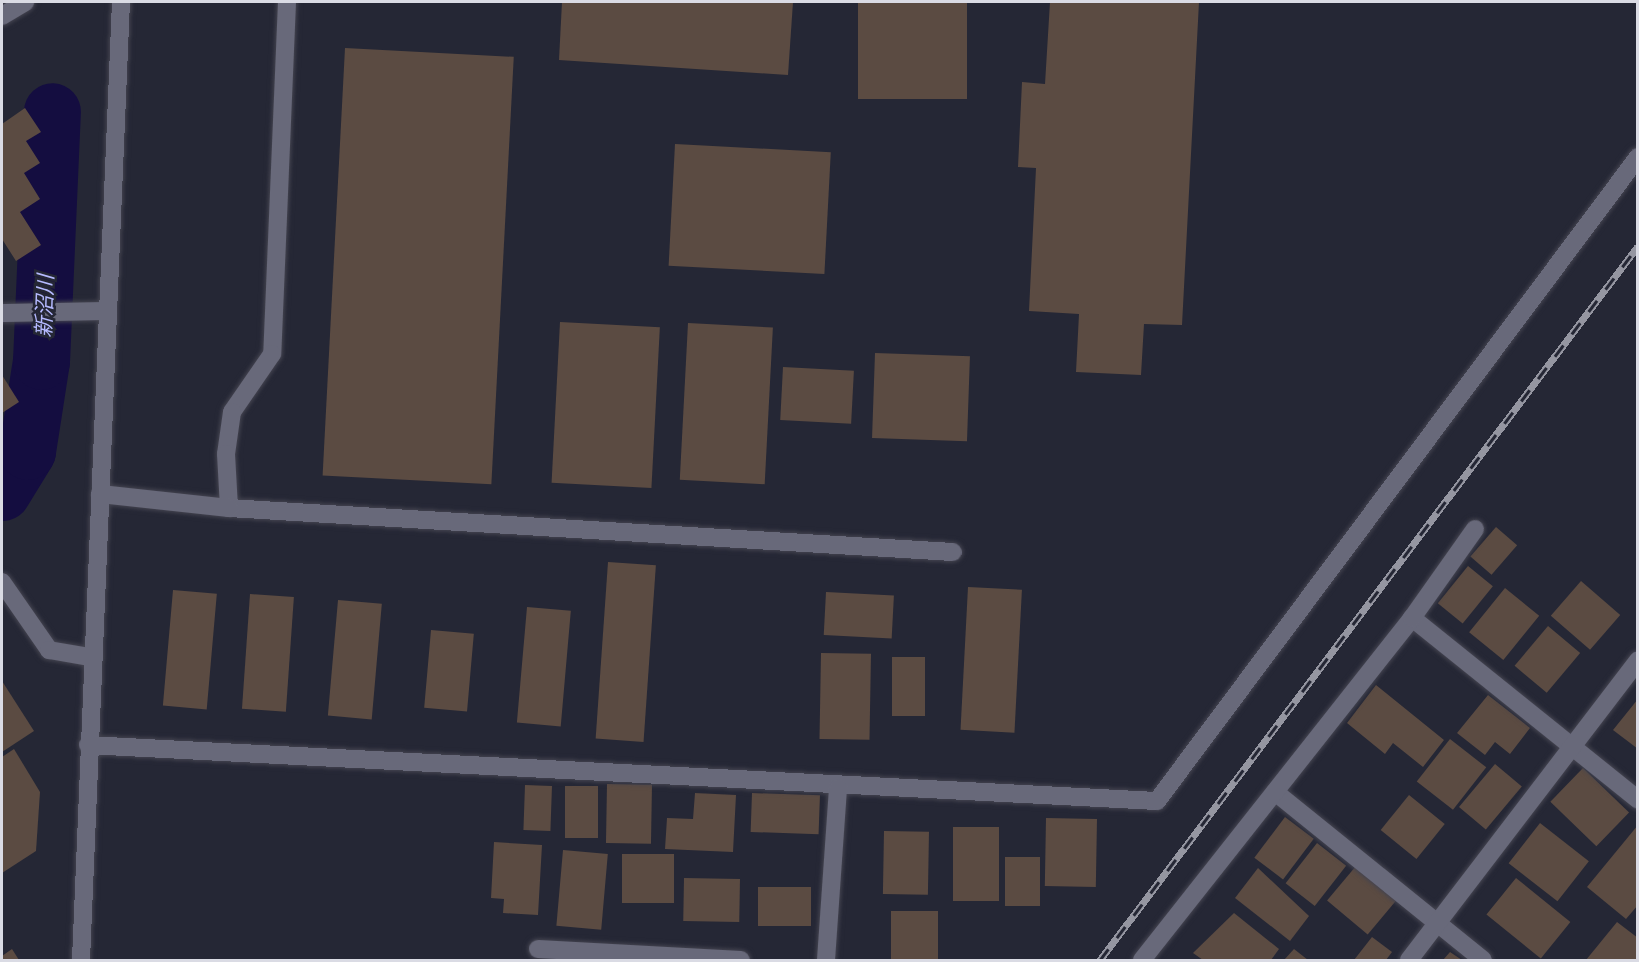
<!DOCTYPE html>
<meta charset="utf-8">
<style>
body{margin:0}
#map{position:relative;width:1639px;height:962px;overflow:hidden;background:#252735;font-family:"IBM Plex Serif","Noto Sans JP",serif}
div>[style]{position:absolute}
.river>*{height:57px;margin:-28.5px;padding:0 28.5px;transform-origin:28.5px;border-radius:28.5px;background:#140d40}
.building>*{inset:0;background:#5b4b42;transform-origin:0 0}
.roads{filter:drop-shadow(0 0 2px #444450) drop-shadow(0 0 2px #444450)}
.minor>*{height:18px;margin:-9px;padding:0 9px;transform-origin:9px;border-radius:9px;background:#68697a}
.rail>*{height:7px;margin-top:-3.5px;transform-origin:0;background:repeating-linear-gradient(90deg,#252735 0 14px,#9596a1 0 28px);box-sizing:border-box;border-block:2px solid #9596a1}
span{translate:-50% -50%;white-space:nowrap;text-align:center;line-height:1.15;-webkit-text-stroke:5px #252735;paint-order:stroke}
.water-label{font-size:21px;color:#b5baff;font-style:italic}
.frame{position:absolute;inset:0;border:3px solid #dadbe4;pointer-events:none}
</style>
<div id="map">
<div class="river">
<div style="left:2px;top:492px;width:48px;rotate:-58.6deg"></div>
<div style="left:27px;top:451px;width:91px;rotate:-81.2deg"></div>
<div style="left:41px;top:361px;width:250px;rotate:-87.5deg"></div>
</div>
<div class="building">
<div style="clip-path:polygon(562px 2px,793px 2px,788px 75px,559px 60px)"></div>
<div style="left:858px;top:2px;width:109px;height:97px"></div>
<div style="clip-path:polygon(1050px 2px,1199px 2px,1182px 325px,1144px 324px,1141px 375px,1076px 372px,1079px 314px,1029px 311px,1036px 168px,1018px 167px,1022px 82px,1045px 84px)"></div>
<div style="left:345px;top:48px;width:169px;height:428px;rotate:3deg"></div>
<div style="clip-path:polygon(25px 108px,41px 132px,26px 141px,40px 163px,24px 173px,40px 199px,20px 212px,41px 245px,16px 261px,2px 239px,2px 124px)"></div>
<div style="left:675px;top:144px;width:156px;height:122px;rotate:3deg"></div>
<div style="left:560px;top:322px;width:100px;height:161px;rotate:3deg"></div>
<div style="left:688px;top:323px;width:85px;height:157px;rotate:3deg"></div>
<div style="left:875px;top:353px;width:95px;height:85px;rotate:2deg"></div>
<div style="left:783px;top:367px;width:71px;height:53px;rotate:3deg"></div>
<div style="clip-path:polygon(2px 375px,19px 402px,2px 413px)"></div>
<div style="left:1496px;top:527px;width:28px;height:39px;rotate:41deg"></div>
<div style="left:608px;top:562px;width:48px;height:177px;rotate:4deg"></div>
<div style="left:1468px;top:566px;width:32px;height:48px;rotate:39deg"></div>
<div style="left:1581px;top:581px;width:52px;height:46px;rotate:41deg"></div>
<div style="left:968px;top:587px;width:54px;height:143px;rotate:3deg"></div>
<div style="left:1505px;top:588px;width:44px;height:57px;rotate:39deg"></div>
<div style="left:173px;top:590px;width:44px;height:116px;rotate:5deg"></div>
<div style="left:826px;top:592px;width:68px;height:43px;rotate:3deg"></div>
<div style="left:250px;top:594px;width:44px;height:115px;rotate:4deg"></div>
<div style="left:338px;top:600px;width:44px;height:116px;rotate:5deg"></div>
<div style="left:527px;top:607px;width:44px;height:116px;rotate:5deg"></div>
<div style="left:1548px;top:626px;width:42px;height:52px;rotate:40deg"></div>
<div style="left:431px;top:630px;width:43px;height:78px;rotate:5deg"></div>
<div style="left:821px;top:653px;width:50px;height:86px;rotate:1deg"></div>
<div style="left:892px;top:657px;width:33px;height:59px"></div>
<div style="clip-path:polygon(2px 681px,34px 731px,2px 752px)"></div>
<div style="clip-path:polygon(1376px 685px,1444px 740px,1423px 767px,1393px 743px,1385px 754px,1347px 723px)"></div>
<div style="clip-path:polygon(1488px 695px,1530px 728px,1510px 754px,1495px 742px,1485px 755px,1457px 733px)"></div>
<div style="clip-path:polygon(1638px 699px,1638px 749px,1613px 730px)"></div>
<div style="left:1450px;top:739px;width:46px;height:54px;rotate:38deg"></div>
<div style="clip-path:polygon(14px 749px,40px 792px,36px 851px,2px 873px,2px 757px)"></div>
<div style="left:1495px;top:764px;width:35px;height:56px;rotate:40deg"></div>
<div style="left:1583px;top:768px;width:64px;height:47px;rotate:44deg"></div>
<div style="left:607px;top:784px;width:45px;height:59px;rotate:1deg"></div>
<div style="left:525px;top:785px;width:27px;height:45px;rotate:2deg"></div>
<div style="left:565px;top:786px;width:33px;height:52px"></div>
<div style="clip-path:polygon(695px 793px,736px 795px,733px 852px,665px 849px,667px 818px,693px 819px)"></div>
<div style="left:752px;top:793px;width:68px;height:39px;rotate:2deg"></div>
<div style="left:1409px;top:795px;width:46px;height:45px;rotate:39deg"></div>
<div style="left:1285px;top:817px;width:36px;height:51px;rotate:37deg"></div>
<div style="left:1046px;top:818px;width:51px;height:68px;rotate:1deg"></div>
<div style="left:1540px;top:823px;width:62px;height:51px;rotate:38deg"></div>
<div style="clip-path:polygon(1638px 825px,1638px 905px,1626px 919px,1587px 887px)"></div>
<div style="left:953px;top:827px;width:46px;height:74px"></div>
<div style="left:884px;top:831px;width:45px;height:63px;rotate:1deg"></div>
<div style="clip-path:polygon(494px 842px,542px 845px,538px 915px,503px 913px,504px 899px,491px 898px)"></div>
<div style="left:1317px;top:843px;width:37px;height:51px;rotate:38deg"></div>
<div style="left:563px;top:850px;width:45px;height:76px;rotate:5deg"></div>
<div style="left:622px;top:854px;width:52px;height:49px"></div>
<div style="left:1005px;top:857px;width:35px;height:49px"></div>
<div style="left:1356px;top:866px;width:53px;height:45px;rotate:40deg"></div>
<div style="clip-path:polygon(1258px 868px,1309px 916px,1290px 941px,1235px 898px)"></div>
<div style="left:684px;top:878px;width:56px;height:43px;rotate:1deg"></div>
<div style="left:1516px;top:878px;width:70px;height:47px;rotate:39deg"></div>
<div style="left:758px;top:887px;width:53px;height:39px"></div>
<div style="left:891px;top:911px;width:47px;height:49px"></div>
<div style="clip-path:polygon(1234px 913px,1279px 949px,1271px 960px,1203px 960px,1193px 953px)"></div>
<div style="clip-path:polygon(1617px 922px,1638px 938px,1638px 960px,1586px 960px)"></div>
<div style="clip-path:polygon(1372px 937px,1392px 952px,1386px 960px,1354px 960px)"></div>
<div style="clip-path:polygon(12px 949px,19px 960px,2px 960px,2px 956px)"></div>
<div style="clip-path:polygon(1294px 949px,1308px 960px,1284px 960px)"></div>
<div style="clip-path:polygon(1450px 952px,1462px 960px,1443px 960px)"></div>
</div>
<div class="roads">
<div class="minor">
<div style="left:287px;top:2px;width:352px;rotate:92.4deg"></div>
<div style="left:272px;top:354px;width:70px;rotate:124.6deg"></div>
<div style="left:232px;top:412px;width:42px;rotate:98.1deg"></div>
<div style="left:226px;top:454px;width:54px;rotate:86.8deg"></div>
<div style="left:229px;top:508px;width:725px;rotate:3.48deg"></div>
<div style="left:2px;top:16px;width:27px;rotate:-31deg"></div>
<div style="left:2px;top:313px;width:106px;rotate:-1.1deg"></div>
<div style="left:100px;top:494px;width:130px;rotate:6.2deg"></div>
<div style="left:2px;top:582px;width:83px;rotate:55.3deg"></div>
<div style="left:49px;top:650px;width:42px;rotate:9.7deg"></div>
<div style="left:1412px;top:618px;width:290px;rotate:38.8deg"></div>
<div style="left:88px;top:745px;width:1070px;rotate:3deg"></div>
<div style="left:1157px;top:801px;width:804px;rotate:-53.24deg"></div>
<div style="left:1275px;top:792px;width:267px;rotate:38.9deg"></div>
<div style="left:538px;top:949px;width:203px;rotate:3.1deg"></div>
<div style="left:81px;top:960px;width:959px;rotate:-87.61deg"></div>
<div style="left:826px;top:960px;width:172px;rotate:-86deg"></div>
<div style="left:1142px;top:960px;width:436px;rotate:-51.7deg"></div>
<div style="left:1412px;top:618px;width:109px;rotate:-54.7deg"></div>
<div style="left:1409px;top:960px;width:377px;rotate:-52.6deg"></div>
</div>
</div>
<div class="rail">
<div style="left:1100px;top:960px;width:894px;rotate:-53deg"></div>
</div>
<div class="water-label">
<span style="left:44px;top:306px;rotate:-88deg">新沼川</span>
</div>
<div class="frame"></div>
</div>
